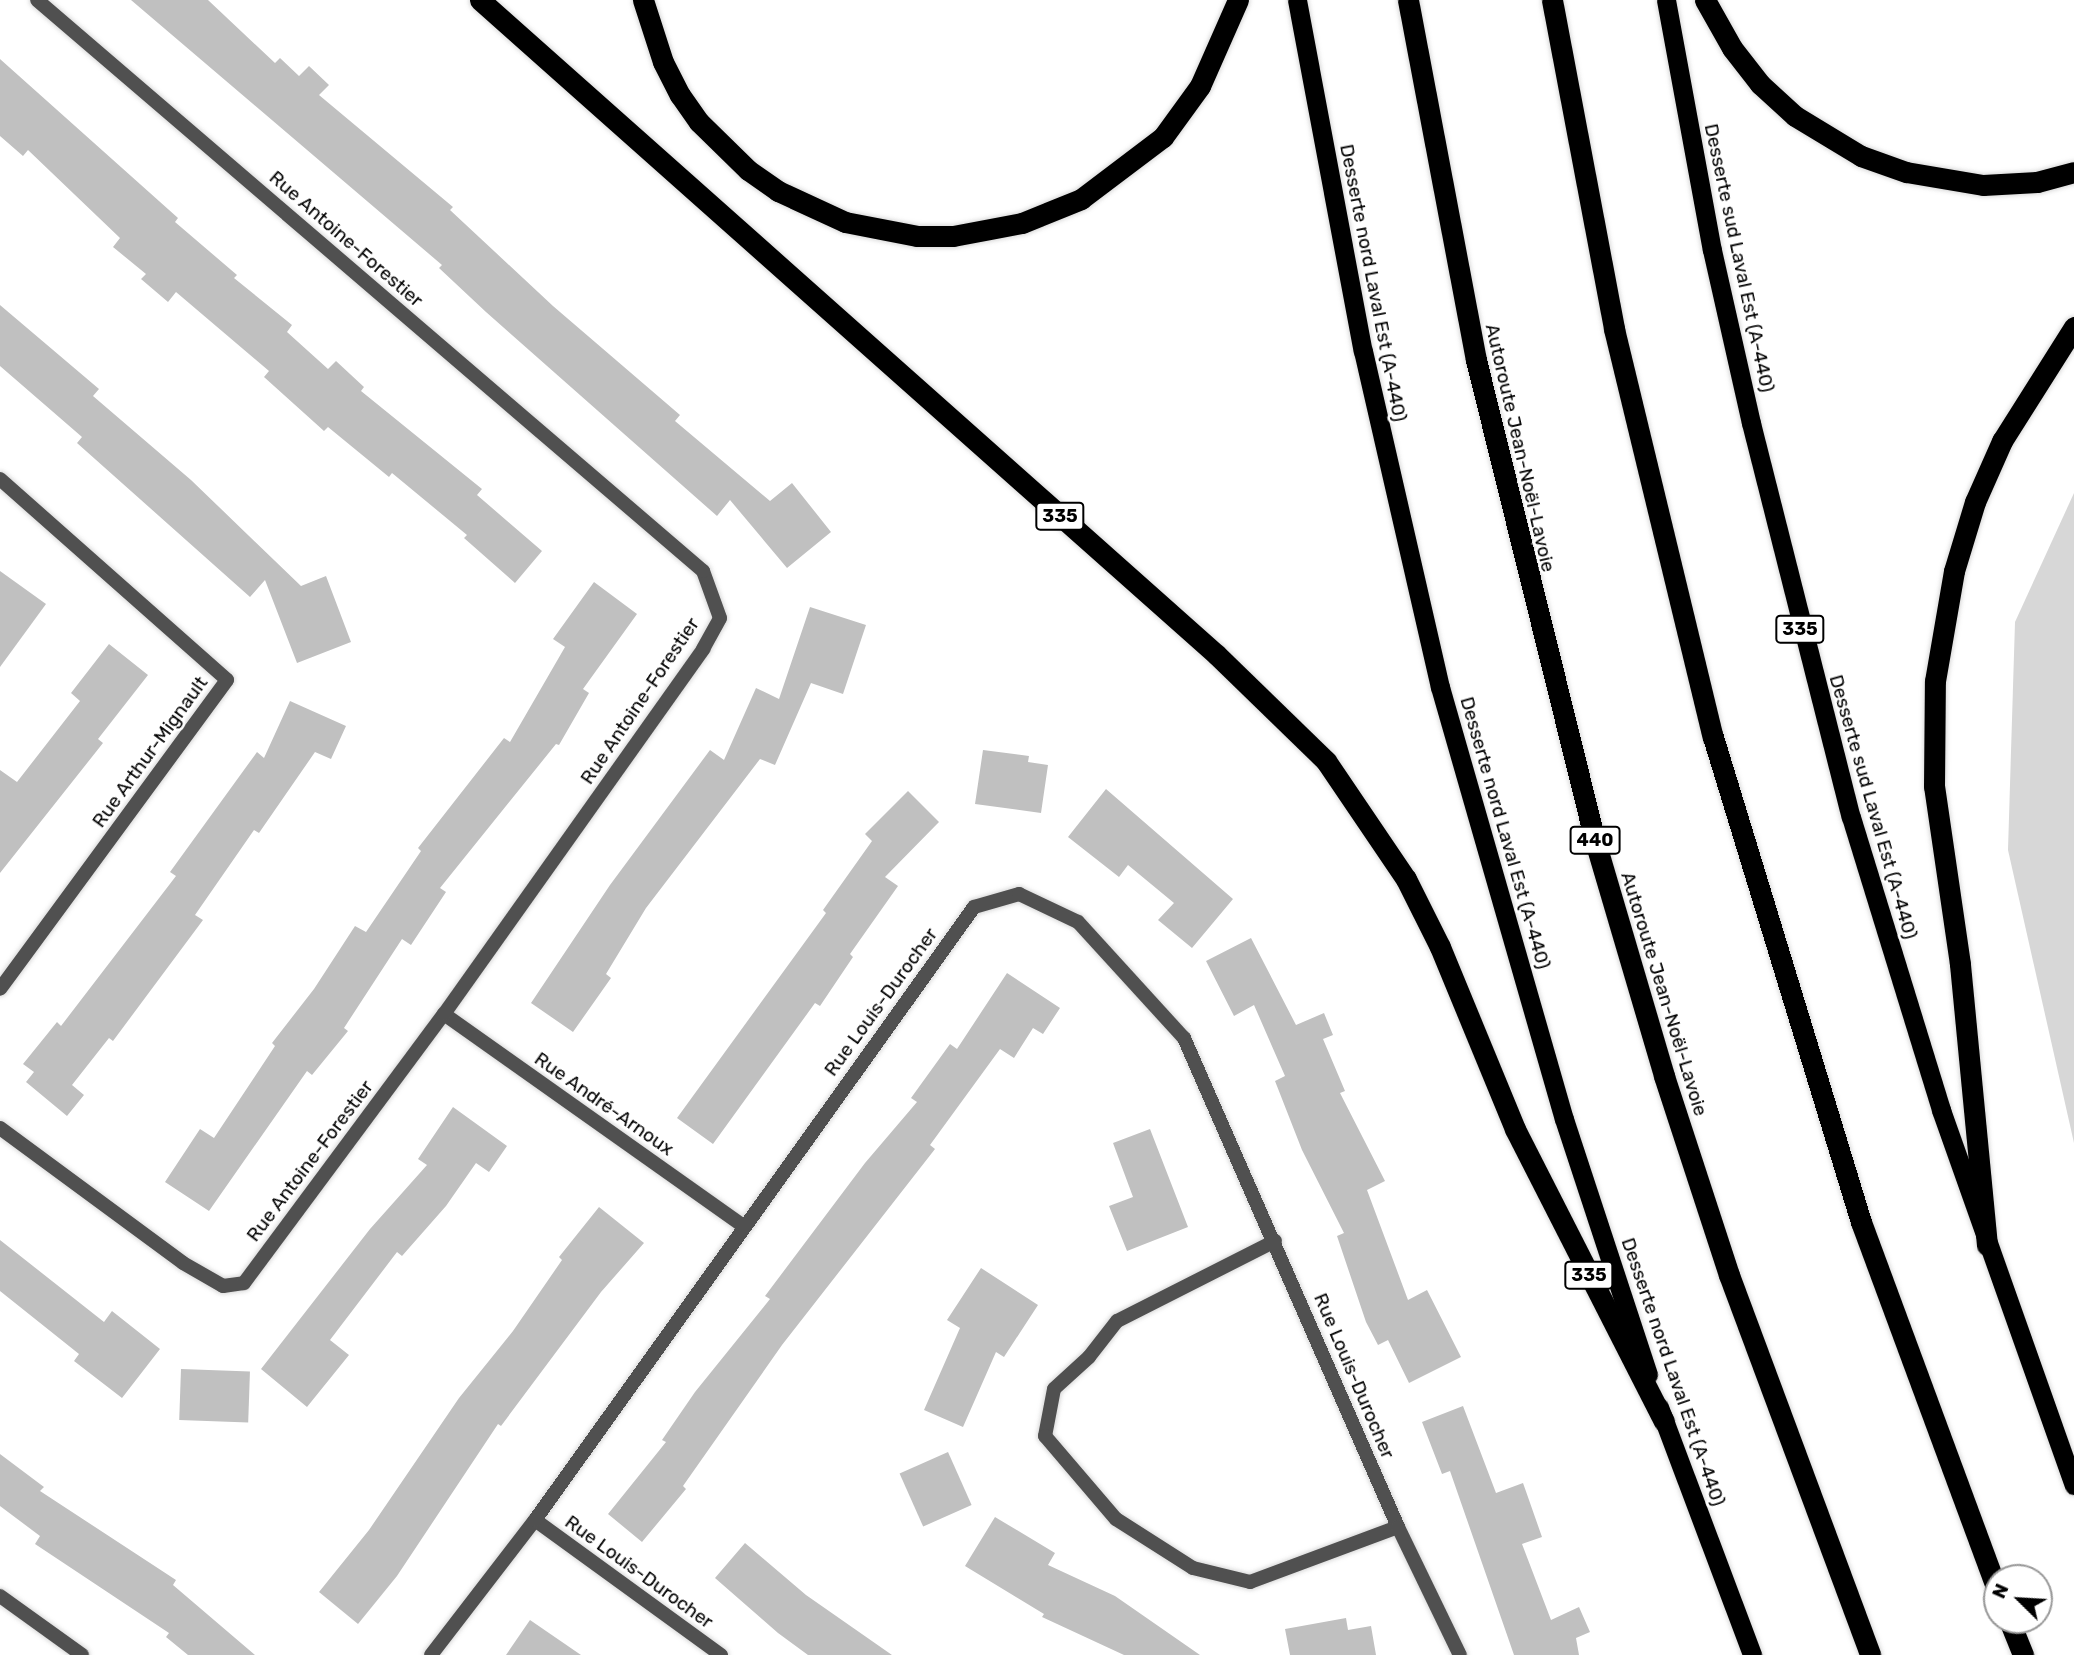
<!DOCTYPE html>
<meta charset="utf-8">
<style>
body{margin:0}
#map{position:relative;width:2074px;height:1655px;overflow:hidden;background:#fff;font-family:Rubik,sans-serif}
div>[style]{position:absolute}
.green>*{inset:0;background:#d7d7d7}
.building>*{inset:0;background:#c0c0c0;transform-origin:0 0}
.roads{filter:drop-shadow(0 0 2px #dbdbdb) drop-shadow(0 0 2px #dbdbdb)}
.minor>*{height:14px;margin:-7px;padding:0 7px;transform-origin:7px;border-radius:7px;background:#505050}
.trunk>*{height:19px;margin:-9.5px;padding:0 9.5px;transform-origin:9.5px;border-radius:9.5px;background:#000}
.motorway>*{height:21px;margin:-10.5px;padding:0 10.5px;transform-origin:10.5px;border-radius:10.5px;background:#000}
span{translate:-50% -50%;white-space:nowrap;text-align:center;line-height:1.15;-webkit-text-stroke:5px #fff;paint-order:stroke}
.shield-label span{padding:2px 5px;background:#fff;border:2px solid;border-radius:5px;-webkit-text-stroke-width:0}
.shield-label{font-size:18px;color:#000;font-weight:700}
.street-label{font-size:19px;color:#000}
.north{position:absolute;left:1983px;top:1564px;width:70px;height:70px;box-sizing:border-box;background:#fff;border:2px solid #999;border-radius:50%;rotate:294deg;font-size:19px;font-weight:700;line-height:28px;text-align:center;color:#000}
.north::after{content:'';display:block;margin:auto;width:24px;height:32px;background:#000;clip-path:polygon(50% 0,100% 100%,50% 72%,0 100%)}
</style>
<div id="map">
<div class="green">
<div style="clip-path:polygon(2074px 493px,2074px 1143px,2008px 850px,2015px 622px)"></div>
</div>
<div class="building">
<div style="clip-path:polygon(131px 0,208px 0,275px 63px,280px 58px,299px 76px,309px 66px,329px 85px,319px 95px,453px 207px,450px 210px,553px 306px,680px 415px,675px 421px,770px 501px,792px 483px,831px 532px,787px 568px,730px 500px,717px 516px,486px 312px,439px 268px,442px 265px)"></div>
<div style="clip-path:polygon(0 59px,178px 218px,175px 222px,237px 275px,234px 278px,292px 325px,287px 332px,328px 369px,336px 361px,364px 387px,361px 391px,482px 489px,477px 495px,542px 551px,515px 583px,464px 538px,467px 535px,392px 473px,389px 477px,328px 427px,324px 431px,264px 377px,269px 371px,176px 292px,168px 302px,141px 279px,146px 274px,113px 247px,120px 238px,28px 150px,23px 156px,0 136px)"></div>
<div style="clip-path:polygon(0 305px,99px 389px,93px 396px,191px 480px,301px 586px,326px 576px,351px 642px,297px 663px,265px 580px,250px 597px,77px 443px,82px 437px,0 366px)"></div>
<div style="clip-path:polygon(0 571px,46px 604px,0 667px)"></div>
<div style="clip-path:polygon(594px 582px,637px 614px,583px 689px,589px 693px,559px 745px,556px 744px,440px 888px,446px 892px,411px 945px,402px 939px,344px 1028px,348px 1031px,312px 1075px,307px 1071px,209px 1211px,165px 1182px,200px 1129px,214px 1138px,275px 1046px,272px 1043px,314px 989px,355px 926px,366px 932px,421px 851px,418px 848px,504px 738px,510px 742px,565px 647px,553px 639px)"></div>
<div style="clip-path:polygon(810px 607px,866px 625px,843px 694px,811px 683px,775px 765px,760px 759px,646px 908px,606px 974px,611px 978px,573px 1032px,531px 1003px,610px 885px,710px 750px,724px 760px,756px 688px,779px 699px)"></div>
<div style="clip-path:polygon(109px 644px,148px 675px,98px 739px,103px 743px,0 873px,0 770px,17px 782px,80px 701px,71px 693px)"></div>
<div style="clip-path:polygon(290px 701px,346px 726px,331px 759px,315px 752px,259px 833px,254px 830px,195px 915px,203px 920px,113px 1041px,109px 1038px,72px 1085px,84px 1095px,67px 1116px,26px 1082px,34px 1072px,23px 1064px,57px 1022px,61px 1026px,176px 876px,170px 872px,257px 752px,264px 758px)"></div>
<div style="clip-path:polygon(983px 750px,1029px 756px,1028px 762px,1048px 765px,1041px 813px,975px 804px)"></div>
<div style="clip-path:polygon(1106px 789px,1233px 899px,1192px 948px,1158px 920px,1174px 903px,1128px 865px,1119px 877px,1068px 837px)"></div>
<div style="clip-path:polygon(908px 791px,939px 822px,885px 877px,898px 886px,850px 954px,853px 957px,820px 1006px,815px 1003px,713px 1144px,677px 1118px,826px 913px,823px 910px,872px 841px,865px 834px)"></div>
<div style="clip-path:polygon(1251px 938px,1296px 1025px,1324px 1013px,1333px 1035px,1323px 1039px,1345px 1091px,1340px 1093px,1385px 1181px,1367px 1190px,1408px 1300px,1427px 1290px,1461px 1357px,1409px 1383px,1388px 1340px,1378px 1345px,1366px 1322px,1337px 1236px,1344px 1233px,1302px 1150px,1275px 1081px,1285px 1076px,1254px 1005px,1234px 1016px,1206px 961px)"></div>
<div style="clip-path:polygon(1007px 973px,1060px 1008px,1043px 1034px,1033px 1028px,1014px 1058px,1000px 1049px,930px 1145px,935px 1149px,782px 1345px,683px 1486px,686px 1489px,642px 1542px,608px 1514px,666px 1442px,662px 1440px,695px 1392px,770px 1299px,765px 1296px,865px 1163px,917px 1102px,911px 1098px,950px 1044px,957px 1049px)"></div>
<div style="clip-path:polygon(453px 1107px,507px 1146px,489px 1172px,476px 1163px,446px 1206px,402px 1256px,397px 1252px,330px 1340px,349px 1355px,307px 1407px,261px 1369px,370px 1229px,427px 1165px,418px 1159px)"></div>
<div style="clip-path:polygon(1150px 1129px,1188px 1227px,1127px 1251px,1109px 1206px,1133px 1197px,1113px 1143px)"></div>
<div style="clip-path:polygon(599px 1207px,644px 1243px,601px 1292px,501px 1426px,498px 1424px,397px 1576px,358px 1624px,319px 1592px,369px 1530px,459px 1398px,513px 1331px,562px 1260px,559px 1257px)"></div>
<div style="clip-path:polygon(0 1240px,104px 1322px,112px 1311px,160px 1349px,122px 1398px,74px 1361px,79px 1354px,0 1291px)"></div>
<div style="clip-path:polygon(981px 1268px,1038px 1305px,1004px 1357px,996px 1352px,963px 1427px,924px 1410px,960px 1328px,947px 1320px)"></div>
<div style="left:181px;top:1369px;width:69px;height:51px;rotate:2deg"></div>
<div style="clip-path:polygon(1463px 1406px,1496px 1493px,1523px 1483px,1542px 1537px,1522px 1544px,1551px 1620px,1579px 1607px,1590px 1632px,1576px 1638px,1579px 1655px,1514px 1655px,1450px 1471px,1442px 1474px,1422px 1422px)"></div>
<div style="left:948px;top:1452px;width:58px;height:53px;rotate:66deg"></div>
<div style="clip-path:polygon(0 1454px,44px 1487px,40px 1491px,176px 1580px,173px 1585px,255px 1655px,188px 1655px,166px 1637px,169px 1633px,35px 1544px,40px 1536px,0 1506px)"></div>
<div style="clip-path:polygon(995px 1517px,1055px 1553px,1048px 1565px,1115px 1596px,1200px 1655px,1124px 1655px,1042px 1617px,1044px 1614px,965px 1566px)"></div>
<div style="clip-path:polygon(745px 1543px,806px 1595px,892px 1655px,808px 1655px,778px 1633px,715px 1578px)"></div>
<div style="clip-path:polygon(1346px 1618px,1348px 1630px,1371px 1626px,1376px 1655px,1290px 1655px,1285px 1629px)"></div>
<div style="clip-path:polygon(530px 1620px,581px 1655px,506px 1655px)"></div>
</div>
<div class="roads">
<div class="minor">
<div style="left:0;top:479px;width:303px;rotate:41.5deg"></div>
<div style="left:227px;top:680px;width:383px;rotate:126.3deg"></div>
<div style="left:444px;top:1014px;width:365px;rotate:35.3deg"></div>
<div style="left:0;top:1128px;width:227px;rotate:36.4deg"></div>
<div style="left:183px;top:1263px;width:46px;rotate:29.9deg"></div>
<div style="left:223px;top:1286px;width:21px;rotate:-8deg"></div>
<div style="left:244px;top:1283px;width:335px;rotate:-53.4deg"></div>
<div style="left:444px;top:1014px;width:448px;rotate:-54.6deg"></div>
<div style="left:703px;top:649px;width:35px;rotate:-61deg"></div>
<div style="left:720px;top:618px;width:50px;rotate:-109.9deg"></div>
<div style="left:703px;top:571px;width:877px;rotate:-139.39deg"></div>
<div style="left:1275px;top:1241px;width:177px;rotate:153.1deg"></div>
<div style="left:1117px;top:1321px;width:46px;rotate:127.9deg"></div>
<div style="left:1089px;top:1357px;width:47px;rotate:137.6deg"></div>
<div style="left:1054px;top:1389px;width:48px;rotate:100.8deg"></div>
<div style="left:1045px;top:1436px;width:109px;rotate:49.5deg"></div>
<div style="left:1116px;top:1519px;width:91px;rotate:32.5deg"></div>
<div style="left:1193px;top:1568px;width:59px;rotate:13.8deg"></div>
<div style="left:1250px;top:1582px;width:158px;rotate:-20.4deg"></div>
<div style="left:535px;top:1520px;width:230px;rotate:36deg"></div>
<div style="left:0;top:1596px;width:101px;rotate:35.7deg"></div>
<div style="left:431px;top:1655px;width:170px;rotate:-52.4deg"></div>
<div style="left:535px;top:1520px;width:754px;rotate:-54.39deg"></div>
<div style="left:974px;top:907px;width:47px;rotate:-16.1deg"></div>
<div style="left:1019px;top:894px;width:65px;rotate:25.4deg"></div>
<div style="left:1078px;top:922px;width:157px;rotate:47.6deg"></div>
<div style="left:1184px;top:1038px;width:534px;rotate:66.36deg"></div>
<div style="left:1398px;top:1527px;width:142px;rotate:64.2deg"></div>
</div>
<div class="trunk">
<div style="left:1297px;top:0;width:357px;rotate:79.4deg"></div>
<div style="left:1363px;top:351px;width:345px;rotate:77.1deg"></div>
<div style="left:1440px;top:687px;width:449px;rotate:74deg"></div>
<div style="left:1564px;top:1119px;width:269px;rotate:71.8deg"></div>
<div style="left:1666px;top:0;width:254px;rotate:79.6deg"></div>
<div style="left:1712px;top:250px;width:177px;rotate:77.3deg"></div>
<div style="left:1751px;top:423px;width:406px;rotate:75.8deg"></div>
<div style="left:1851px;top:817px;width:307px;rotate:72.9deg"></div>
<div style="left:1941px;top:1110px;width:398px;rotate:70.5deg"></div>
<div style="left:1659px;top:1407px;width:265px;rotate:69.4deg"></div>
</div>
<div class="motorway">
<div style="left:480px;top:0;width:986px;rotate:41.63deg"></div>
<div style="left:1217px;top:655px;width:152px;rotate:44.2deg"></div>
<div style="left:1326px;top:761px;width:143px;rotate:55.9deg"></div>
<div style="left:1406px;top:879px;width:76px;rotate:63.4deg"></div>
<div style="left:1440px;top:947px;width:197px;rotate:67.6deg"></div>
<div style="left:1515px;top:1129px;width:328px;rotate:63deg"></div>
<div style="left:643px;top:0;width:65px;rotate:72.1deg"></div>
<div style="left:663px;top:62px;width:37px;rotate:63deg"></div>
<div style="left:680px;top:95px;width:33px;rotate:55deg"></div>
<div style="left:699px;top:122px;width:69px;rotate:44.4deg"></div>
<div style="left:748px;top:170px;width:37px;rotate:35deg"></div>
<div style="left:778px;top:191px;width:74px;rotate:24.8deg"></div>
<div style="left:845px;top:222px;width:73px;rotate:11deg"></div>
<div style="left:917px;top:236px;width:36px"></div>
<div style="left:953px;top:236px;width:70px;rotate:-10.7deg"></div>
<div style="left:1022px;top:223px;width:64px;rotate:-22.1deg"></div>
<div style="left:1081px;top:199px;width:103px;rotate:-37.1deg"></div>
<div style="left:1163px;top:137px;width:63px;rotate:-54deg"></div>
<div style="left:1200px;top:86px;width:94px;rotate:-66.2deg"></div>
<div style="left:1408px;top:0;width:366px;rotate:79.3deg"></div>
<div style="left:1476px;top:360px;width:496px;rotate:76.1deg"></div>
<div style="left:1595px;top:841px;width:245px;rotate:73.6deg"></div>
<div style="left:1664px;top:1076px;width:209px;rotate:71.9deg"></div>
<div style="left:1729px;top:1275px;width:405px;rotate:69.6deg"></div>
<div style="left:1552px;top:0;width:335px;rotate:79.3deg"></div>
<div style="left:1614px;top:329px;width:420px;rotate:76.4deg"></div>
<div style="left:1713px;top:737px;width:507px;rotate:73.03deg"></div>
<div style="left:1861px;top:1222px;width:391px;rotate:69.7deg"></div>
<div style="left:1705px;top:0;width:55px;rotate:60.6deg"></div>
<div style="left:1732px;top:48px;width:46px;rotate:52.1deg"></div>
<div style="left:1760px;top:84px;width:47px;rotate:42.4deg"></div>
<div style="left:1795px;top:116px;width:77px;rotate:31.2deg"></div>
<div style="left:1861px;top:156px;width:48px;rotate:19.6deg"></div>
<div style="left:1906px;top:172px;width:78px;rotate:9.6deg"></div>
<div style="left:1983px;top:185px;width:54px;rotate:-3.2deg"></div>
<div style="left:2037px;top:182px;width:38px;rotate:-15deg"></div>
<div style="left:1987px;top:1245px;width:282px;rotate:-95.5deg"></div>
<div style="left:1960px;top:964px;width:180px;rotate:-98.3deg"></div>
<div style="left:1934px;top:786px;width:105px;rotate:-89.5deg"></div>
<div style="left:1935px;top:681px;width:112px;rotate:-80.2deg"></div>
<div style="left:1954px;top:571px;width:72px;rotate:-73.1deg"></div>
<div style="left:1975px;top:502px;width:67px;rotate:-66.1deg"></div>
<div style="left:2002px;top:441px;width:135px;rotate:-57.7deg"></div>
<div style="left:2009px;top:1620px;width:38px;rotate:68deg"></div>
</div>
</div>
<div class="shield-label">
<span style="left:1060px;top:516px">335</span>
<span style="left:1800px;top:629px">335</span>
<span style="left:1595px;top:840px">440</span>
<span style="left:1589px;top:1275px">335</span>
</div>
<div class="street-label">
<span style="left:346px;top:239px;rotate:41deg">Rue Antoine-Forestier</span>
<span style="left:1739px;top:258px;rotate:78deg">Desserte sud Laval Est (A-440)</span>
<span style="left:1373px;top:283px;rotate:79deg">Desserte nord Laval Est (A-440)</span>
<span style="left:1520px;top:448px;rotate:77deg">Autoroute Jean-Noël-Lavoie</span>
<span style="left:640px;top:701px;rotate:-56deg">Rue Antoine-Forestier</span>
<span style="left:150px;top:752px;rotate:-54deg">Rue Arthur-Mignault</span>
<span style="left:1873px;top:807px;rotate:74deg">Desserte sud Laval Est (A-440)</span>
<span style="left:1505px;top:833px;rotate:74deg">Desserte nord Laval Est (A-440)</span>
<span style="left:1664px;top:994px;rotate:73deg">Autoroute Jean-Noël-Lavoie</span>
<span style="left:881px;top:1002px;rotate:-54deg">Rue Louis-Durocher</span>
<span style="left:604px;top:1104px;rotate:35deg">Rue André-Arnoux</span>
<span style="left:310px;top:1161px;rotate:-53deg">Rue Antoine-Forestier</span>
<span style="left:1673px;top:1372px;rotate:71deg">Desserte nord Laval Est (A-440)</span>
<span style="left:1354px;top:1376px;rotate:67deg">Rue Louis-Durocher</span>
<span style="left:639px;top:1572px;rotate:36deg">Rue Louis-Durocher</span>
</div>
<div class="north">N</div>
</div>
